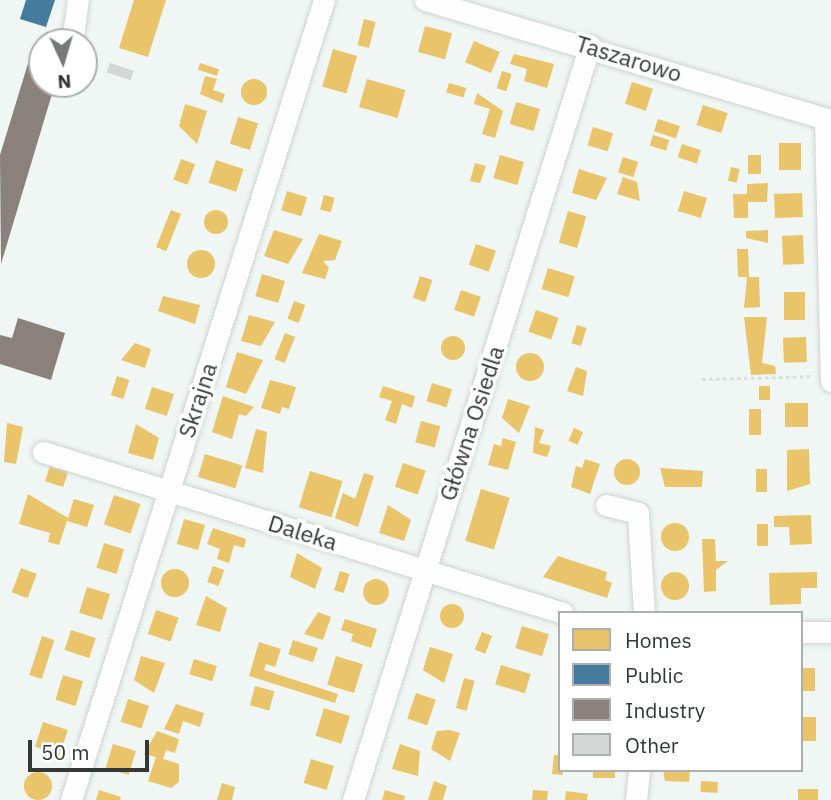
<!DOCTYPE html>
<meta charset="utf-8">
<style>
body{margin:0}
#map{position:relative;width:831px;height:800px;overflow:hidden;background:#eff6f3;font-family:"IBM Plex Sans",sans-serif}
div>[style]{position:absolute}
.homes>*{inset:0;background:#e9c46a;transform-origin:0 0}
.round{border-radius:50%}
.public>*{inset:0;background:#457b9d}
.industry>*{inset:0;background:#8a817c}
.building>*{inset:0;background:#d2d7d5;transform-origin:0 0}
.path>*{height:2.5px;margin-top:-1.25px;transform-origin:0;background:repeating-linear-gradient(90deg,#dbdedd 0 3.5px,transparent 0 7px)}
.roads{filter:drop-shadow(0 0 2px #cfd3d2) drop-shadow(0 0 2px #cfd3d2)}
.minor>*{height:21px;margin:-10.5px;padding:0 10.5px;transform-origin:10.5px;border-radius:10.5px;background:#fdfefd}
span{translate:-50% -50%;white-space:nowrap;text-align:center;line-height:1.15;-webkit-text-stroke:7px #fff;paint-order:stroke}
.street-label{font-size:23px;color:#333736}
.legend{position:absolute;left:558px;top:611px;width:245px;height:161px;box-sizing:border-box;background:#fff;border:2px solid #adafaf;margin:0;padding:9px 12px;list-style:none;font-size:21px;color:#333736}
.legend li{display:flex;align-items:center;gap:14px;height:35px}
.legend b{width:35px;border:2px solid #adafaf}
.north{position:absolute;left:28px;top:28px;width:70px;height:70px;box-sizing:border-box;background:#fff;border:2px solid #adafaf;border-radius:50%;rotate:176deg;font-size:19px;font-weight:700;line-height:28px;text-align:center;color:#333736}
.north::after{content:'';display:block;margin:auto;width:24px;height:32px;background:#757a78;clip-path:polygon(50% 0,100% 100%,50% 72%,0 100%)}
.scale{position:absolute;left:28px;top:740px;width:121px;height:32px;box-sizing:border-box;border:4px solid #333736;border-top:0;padding-left:9px;font-size:21px;line-height:24px;white-space:nowrap;color:#333736;-webkit-text-stroke:5px #fff;paint-order:stroke}
</style>
<div id="map">
<div class="homes">
<div style="clip-path:polygon(134px 0,166px 0,148px 57px,119px 48px)"></div>
<div style="left:364px;top:19px;width:12px;height:27px;rotate:14deg"></div>
<div style="left:425px;top:26px;width:28px;height:27px;rotate:15deg"></div>
<div style="left:474px;top:41px;width:28px;height:23px;rotate:23deg"></div>
<div style="left:333px;top:49px;width:25px;height:39px;rotate:16deg"></div>
<div style="clip-path:polygon(514px 54px,554px 64px,547px 88px,524px 81px,527px 69px,510px 64px)"></div>
<div style="left:200px;top:63px;width:20px;height:7px;rotate:18deg"></div>
<div style="left:502px;top:71px;width:10px;height:18px;rotate:17deg"></div>
<div style="clip-path:polygon(205px 76px,217px 79px,213px 90px,225px 94px,222px 103px,200px 94px)"></div>
<div class="round" style="left:241px;top:79px;width:26px;height:26px"></div>
<div style="left:367px;top:79px;width:40px;height:29px;rotate:16deg"></div>
<div style="left:632px;top:82px;width:22px;height:23px;rotate:18deg"></div>
<div style="left:449px;top:83px;width:18px;height:10px;rotate:16deg"></div>
<div style="clip-path:polygon(477px 93px,503px 111px,495px 138px,482px 134px,490px 109px,474px 104px)"></div>
<div style="left:516px;top:102px;width:25px;height:23px;rotate:16deg"></div>
<div style="clip-path:polygon(185px 104px,207px 111px,197px 144px,179px 126px)"></div>
<div style="left:703px;top:105px;width:26px;height:21px;rotate:18deg"></div>
<div style="left:238px;top:117px;width:21px;height:28px;rotate:17deg"></div>
<div style="left:658px;top:119px;width:23px;height:13px;rotate:18deg"></div>
<div style="left:593px;top:127px;width:21px;height:19px;rotate:17deg"></div>
<div style="left:653px;top:135px;width:17px;height:11px;rotate:17deg"></div>
<div style="left:779px;top:143px;width:22px;height:27px"></div>
<div style="left:682px;top:144px;width:20px;height:14px;rotate:18deg"></div>
<div style="left:500px;top:155px;width:25px;height:24px;rotate:16deg"></div>
<div style="left:748px;top:155px;width:13px;height:19px"></div>
<div style="left:623px;top:157px;width:16px;height:16px;rotate:18deg"></div>
<div style="left:181px;top:159px;width:15px;height:22px;rotate:20deg"></div>
<div style="left:216px;top:160px;width:29px;height:24px;rotate:18deg"></div>
<div style="clip-path:polygon(475px 163px,486px 166px,480px 183px,470px 181px)"></div>
<div style="left:731px;top:167px;width:9px;height:14px;rotate:13deg"></div>
<div style="clip-path:polygon(579px 169px,607px 178px,596px 200px,572px 193px)"></div>
<div style="clip-path:polygon(623px 177px,637px 182px,640px 201px,617px 194px)"></div>
<div style="clip-path:polygon(768px 183px,767px 202px,748px 202px,748px 218px,734px 218px,733px 194px,747px 194px,747px 184px)"></div>
<div style="left:287px;top:191px;width:21px;height:20px;rotate:17deg"></div>
<div style="left:684px;top:191px;width:24px;height:21px;rotate:17deg"></div>
<div style="left:802px;top:193px;width:24px;height:28px;rotate:88deg"></div>
<div style="left:324px;top:195px;width:11px;height:15px;rotate:15deg"></div>
<div style="left:171px;top:210px;width:11px;height:40px;rotate:22deg"></div>
<div class="round" style="left:204px;top:210px;width:24px;height:24px"></div>
<div style="left:568px;top:211px;width:19px;height:33px;rotate:16deg"></div>
<div style="clip-path:polygon(274px 230px,303px 239px,288px 264px,264px 256px)"></div>
<div style="clip-path:polygon(768px 230px,768px 243px,746px 238px,746px 231px)"></div>
<div style="clip-path:polygon(319px 234px,342px 241px,335px 260px,323px 261px,329px 268px,325px 279px,302px 273px)"></div>
<div style="left:803px;top:235px;width:29px;height:21px;rotate:88deg"></div>
<div style="left:476px;top:244px;width:21px;height:22px;rotate:19deg"></div>
<div style="clip-path:polygon(737px 249px,748px 249px,749px 277px,759px 277px,760px 307px,744px 308px,747px 277px,738px 277px)"></div>
<div class="round" style="left:187px;top:250px;width:28px;height:28px"></div>
<div style="left:548px;top:268px;width:28px;height:22px;rotate:17deg"></div>
<div style="left:262px;top:274px;width:24px;height:23px;rotate:17deg"></div>
<div style="left:420px;top:276px;width:13px;height:23px;rotate:18deg"></div>
<div style="left:461px;top:290px;width:21px;height:21px;rotate:19deg"></div>
<div style="left:784px;top:292px;width:21px;height:28px"></div>
<div style="clip-path:polygon(163px 296px,200px 305px,195px 324px,158px 311px)"></div>
<div style="left:294px;top:301px;width:12px;height:19px;rotate:20deg"></div>
<div style="left:536px;top:310px;width:24px;height:23px;rotate:19deg"></div>
<div style="clip-path:polygon(249px 315px,275px 322px,261px 346px,241px 341px)"></div>
<div style="clip-path:polygon(744px 317px,767px 317px,762px 363px,775px 366px,776px 374px,751px 375px)"></div>
<div style="left:577px;top:325px;width:10px;height:19px;rotate:17deg"></div>
<div style="left:285px;top:333px;width:11px;height:28px;rotate:22deg"></div>
<div class="round" style="left:441px;top:336px;width:24px;height:24px"></div>
<div style="left:806px;top:337px;width:25px;height:23px;rotate:88deg"></div>
<div style="clip-path:polygon(135px 343px,151px 349px,145px 368px,121px 360px)"></div>
<div style="clip-path:polygon(237px 352px,263px 360px,246px 394px,226px 387px)"></div>
<div class="round" style="left:516px;top:353px;width:28px;height:28px"></div>
<div style="clip-path:polygon(576px 367px,587px 371px,583px 396px,567px 391px)"></div>
<div style="left:117px;top:376px;width:13px;height:20px;rotate:18deg"></div>
<div style="clip-path:polygon(270px 380px,296px 387px,289px 409px,282px 407px,280px 414px,261px 408px)"></div>
<div style="left:432px;top:383px;width:21px;height:19px;rotate:17deg"></div>
<div style="clip-path:polygon(383px 386px,415px 396px,412px 408px,402px 404px,396px 424px,385px 420px,392px 401px,379px 397px)"></div>
<div style="left:770px;top:386px;width:14px;height:11px;rotate:90deg"></div>
<div style="left:152px;top:387px;width:23px;height:23px;rotate:18deg"></div>
<div style="clip-path:polygon(223px 396px,254px 407px,246px 416px,239px 414px,232px 439px,212px 432px)"></div>
<div style="clip-path:polygon(508px 399px,530px 406px,519px 433px,502px 418px)"></div>
<div style="left:808px;top:403px;width:24px;height:23px;rotate:90deg"></div>
<div style="left:749px;top:409px;width:12px;height:26px"></div>
<div style="left:421px;top:421px;width:20px;height:22px;rotate:15deg"></div>
<div style="clip-path:polygon(7px 423px,23px 427px,16px 464px,4px 462px)"></div>
<div style="clip-path:polygon(136px 424px,159px 438px,153px 460px,128px 453px)"></div>
<div style="clip-path:polygon(535px 427px,544px 430px,539px 443px,551px 446px,547px 457px,533px 453px)"></div>
<div style="left:574px;top:428px;width:10px;height:14px;rotate:24deg"></div>
<div style="clip-path:polygon(256px 429px,267px 432px,263px 473px,245px 468px)"></div>
<div style="clip-path:polygon(503px 438px,516px 442px,508px 470px,488px 465px,494px 444px,501px 446px)"></div>
<div style="clip-path:polygon(809px 449px,810px 484px,787px 491px,787px 450px)"></div>
<div style="left:205px;top:454px;width:39px;height:24px;rotate:17deg"></div>
<div class="round" style="left:614px;top:459px;width:26px;height:26px"></div>
<div style="clip-path:polygon(585px 459px,600px 464px,590px 494px,571px 487px,576px 466px,582px 468px)"></div>
<div style="left:403px;top:463px;width:24px;height:25px;rotate:19deg"></div>
<div style="left:50px;top:466px;width:19px;height:16px;rotate:18deg"></div>
<div style="clip-path:polygon(660px 468px,703px 471px,702px 487px,665px 487px)"></div>
<div style="left:756px;top:469px;width:11px;height:23px"></div>
<div style="left:310px;top:471px;width:34px;height:38px;rotate:17deg"></div>
<div style="clip-path:polygon(364px 473px,374px 476px,358px 527px,335px 518px,343px 493px,355px 499px)"></div>
<div style="left:481px;top:489px;width:30px;height:54px;rotate:17deg"></div>
<div style="clip-path:polygon(28px 494px,68px 518px,74px 499px,94px 505px,87px 527px,67px 521px,59px 545px,48px 542px,50px 533px,19px 524px)"></div>
<div style="left:114px;top:495px;width:28px;height:31px;rotate:19deg"></div>
<div style="clip-path:polygon(388px 505px,411px 520px,404px 541px,379px 533px)"></div>
<div style="clip-path:polygon(811px 515px,812px 544px,790px 545px,789px 527px,774px 527px,774px 516px)"></div>
<div style="left:184px;top:519px;width:22px;height:26px;rotate:16deg"></div>
<div class="round" style="left:661px;top:523px;width:28px;height:28px"></div>
<div style="left:757px;top:524px;width:11px;height:22px"></div>
<div style="clip-path:polygon(213px 528px,246px 539px,244px 548px,234px 545px,229px 563px,217px 559px,220px 549px,207px 544px)"></div>
<div style="clip-path:polygon(702px 539px,715px 539px,716px 561px,728px 561px,716px 570px,716px 591px,704px 592px)"></div>
<div style="left:104px;top:543px;width:21px;height:26px;rotate:17deg"></div>
<div style="clip-path:polygon(297px 553px,322px 568px,315px 589px,290px 577px)"></div>
<div style="clip-path:polygon(558px 556px,607px 572px,605px 580px,612px 583px,607px 598px,543px 577px)"></div>
<div style="left:213px;top:566px;width:12px;height:17px;rotate:20deg"></div>
<div style="left:21px;top:568px;width:17px;height:26px;rotate:21deg"></div>
<div class="round" style="left:161px;top:569px;width:28px;height:28px"></div>
<div style="left:340px;top:571px;width:10px;height:20px;rotate:17deg"></div>
<div style="clip-path:polygon(817px 572px,817px 588px,801px 588px,801px 604px,770px 605px,769px 573px)"></div>
<div class="round" style="left:661px;top:572px;width:28px;height:28px"></div>
<div class="round" style="left:363px;top:579px;width:26px;height:26px"></div>
<div style="left:87px;top:587px;width:24px;height:27px;rotate:17deg"></div>
<div style="clip-path:polygon(206px 596px,227px 608px,220px 632px,196px 625px)"></div>
<div class="round" style="left:440px;top:604px;width:24px;height:24px"></div>
<div style="left:156px;top:610px;width:24px;height:25px;rotate:19deg"></div>
<div style="clip-path:polygon(318px 612px,331px 617px,323px 640px,304px 634px)"></div>
<div style="clip-path:polygon(345px 619px,377px 629px,371px 648px,351px 641px,353px 634px,341px 630px)"></div>
<div style="left:522px;top:626px;width:28px;height:23px;rotate:17deg"></div>
<div style="left:71px;top:630px;width:26px;height:21px;rotate:18deg"></div>
<div style="left:482px;top:632px;width:11px;height:19px;rotate:22deg"></div>
<div style="left:42px;top:636px;width:13px;height:41px;rotate:18deg"></div>
<div style="left:293px;top:640px;width:26px;height:15px;rotate:18deg"></div>
<div style="clip-path:polygon(259px 642px,281px 649px,275px 667px,266px 664px,264px 670px,338px 694px,335px 703px,249px 676px)"></div>
<div style="clip-path:polygon(430px 647px,453px 654px,444px 683px,423px 670px)"></div>
<div style="clip-path:polygon(141px 656px,165px 663px,154px 693px,134px 680px)"></div>
<div style="left:336px;top:656px;width:28px;height:30px;rotate:17deg"></div>
<div style="left:194px;top:659px;width:24px;height:16px;rotate:17deg"></div>
<div style="left:501px;top:665px;width:31px;height:20px;rotate:17deg"></div>
<div style="left:801px;top:668px;width:14px;height:23px"></div>
<div style="left:63px;top:675px;width:21px;height:26px;rotate:17deg"></div>
<div style="left:464px;top:678px;width:11px;height:31px;rotate:15deg"></div>
<div style="left:255px;top:686px;width:20px;height:20px;rotate:15deg"></div>
<div style="left:416px;top:693px;width:21px;height:27px;rotate:19deg"></div>
<div style="left:128px;top:699px;width:22px;height:24px;rotate:18deg"></div>
<div style="clip-path:polygon(176px 704px,204px 713px,200px 727px,183px 721px,179px 734px,164px 729px)"></div>
<div style="left:324px;top:708px;width:27px;height:29px;rotate:17deg"></div>
<div style="left:801px;top:717px;width:15px;height:24px"></div>
<div style="left:43px;top:722px;width:26px;height:26px;rotate:18deg"></div>
<div style="clip-path:polygon(450px 730px,460px 733px,450px 761px,431px 749px,437px 731px)"></div>
<div style="clip-path:polygon(157px 731px,179px 739px,175px 753px,166px 750px,163px 759px,179px 764px,179px 782px,171px 788px,148px 781px,156px 757px,144px 754px)"></div>
<div style="left:113px;top:744px;width:24px;height:25px;rotate:17deg"></div>
<div style="clip-path:polygon(400px 744px,420px 751px,418px 776px,392px 769px)"></div>
<div style="clip-path:polygon(554px 755px,560px 755px,563px 775px,552px 774px)"></div>
<div style="left:311px;top:759px;width:24px;height:25px;rotate:17deg"></div>
<div style="left:593px;top:770px;width:22px;height:8px"></div>
<div style="clip-path:polygon(663px 770px,690px 770px,689px 782px,665px 781px)"></div>
<div class="round" style="left:24px;top:772px;width:28px;height:28px"></div>
<div style="clip-path:polygon(434px 781px,447px 786px,443px 800px,428px 800px)"></div>
<div style="left:701px;top:781px;width:17px;height:11px;rotate:3deg"></div>
<div style="clip-path:polygon(222px 783px,235px 787px,232px 800px,217px 800px)"></div>
<div style="left:798px;top:789px;width:20px;height:11px"></div>
<div style="clip-path:polygon(99px 790px,121px 797px,120px 800px,96px 800px)"></div>
<div style="clip-path:polygon(385px 790px,405px 796px,404px 800px,382px 800px)"></div>
<div style="clip-path:polygon(533px 790px,548px 791px,547px 800px,532px 800px)"></div>
<div style="clip-path:polygon(566px 791px,588px 794px,587px 800px,565px 800px)"></div>
</div>
<div class="public">
<div style="clip-path:polygon(26px 0,55px 0,46px 27px,20px 19px)"></div>
</div>
<div class="industry">
<div style="clip-path:polygon(30px 57px,42px 61px,42px 84px,55px 84px,1px 264px,0 155px)"></div>
<div style="clip-path:polygon(18px 318px,65px 333px,51px 380px,0 364px,0 335px,12px 338px)"></div>
</div>
<div class="building">
<div style="left:110px;top:63px;width:25px;height:10px;rotate:18deg"></div>
</div>
<div class="path">
<div style="left:702px;top:379px;width:112px;rotate:-1.5deg"></div>
</div>
<div class="roads">
<div class="minor">
<div style="left:425px;top:0;width:423px;rotate:16.5deg"></div>
<div style="left:72px;top:42px;width:42px;rotate:-81.9deg"></div>
<div style="left:825px;top:119px;width:262px;rotate:88.7deg"></div>
<div style="left:43px;top:452px;width:544px;rotate:17.2deg"></div>
<div style="left:606px;top:505px;width:33px;rotate:14deg"></div>
<div style="left:638px;top:513px;width:100px;rotate:86.6deg"></div>
<div style="left:801px;top:632px;width:30px"></div>
<div style="left:71px;top:800px;width:839px;rotate:-72.45deg"></div>
<div style="left:353px;top:800px;width:791px;rotate:-72.57deg"></div>
<div style="left:636px;top:800px;width:30px;rotate:-84deg"></div>
</div>
</div>
<div class="street-label">
<span style="left:629px;top:58px;rotate:17deg">Taszarowo</span>
<span style="left:197px;top:400px;rotate:-72deg">Skrajna</span>
<span style="left:471px;top:423px;rotate:-72deg">Główna Osiedla</span>
<span style="left:303px;top:532px;rotate:17deg">Daleka</span>
</div>
<ul class="legend">
<li><b style="height:19px;background:#e9c46a"></b>Homes</li>
<li><b style="height:19px;background:#457b9d"></b>Public</li>
<li><b style="height:19px;background:#8a817c"></b>Industry</li>
<li><b style="height:19px;background:#d2d7d5"></b>Other</li>
</ul>
<div class="north">N</div>
<div class="scale">50 m</div>
</div>
